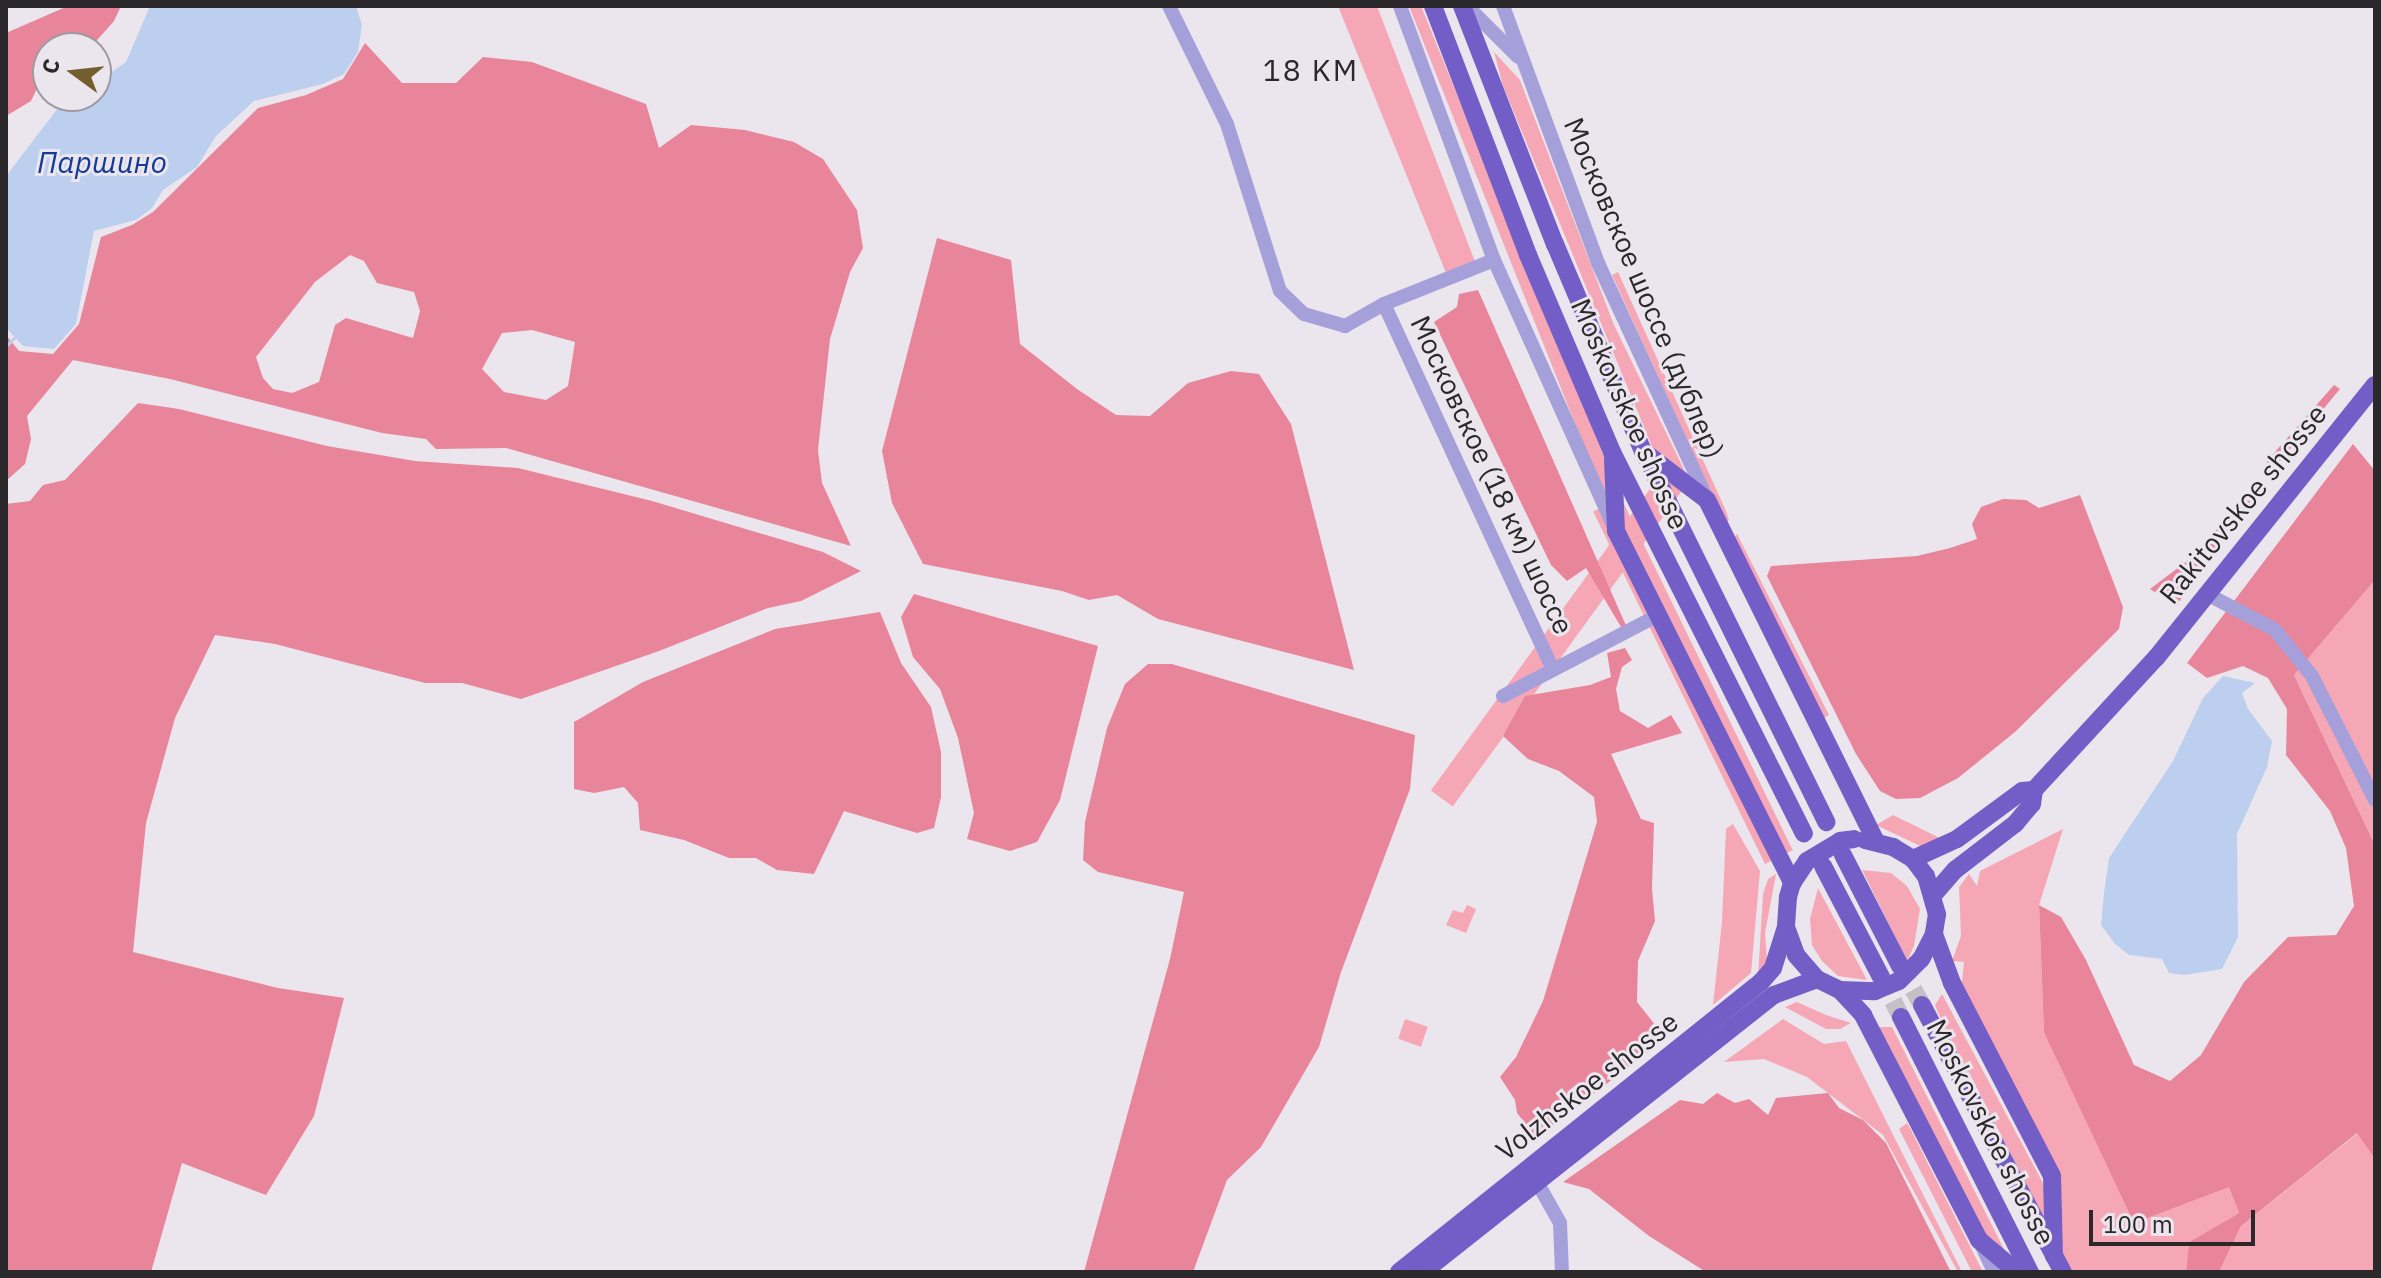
<!DOCTYPE html>
<meta charset="utf-8">
<style>
body{margin:0}
#map{position:relative;width:2381px;height:1278px;overflow:hidden;background:#ebe6ed;font-family:"IBM Plex Sans",sans-serif}
div>[style]{position:absolute}
.green>*{inset:0;background:#f6a7b6;transform-origin:0 0}
.forest>*{inset:0;background:#e9859a}
.water>*{inset:0;background:#bdcfef}
.stream>*{height:3px;margin:-1.5px;padding:0 1.5px;transform-origin:1.5px;border-radius:1.5px;background:#bdcfef}
.major-tunnel>*{height:18px;margin-top:-9px;transform-origin:0;background:repeating-linear-gradient(90deg,#c4c0c6 0 18px,transparent 0 27px)}
.minor>*{height:14px;margin:-7px;padding:0 7px;transform-origin:7px;border-radius:7px;background:#a6a0da}
.major>*{height:18px;margin:-9px;padding:0 9px;transform-origin:9px;border-radius:9px;background:#735ec7}
.major-bridge>*{height:18px;margin:-9px;padding:0 9px;transform-origin:9px;border-radius:9px;background:#735ec7}
span{translate:-50% -50%;white-space:nowrap;text-align:center;line-height:1.15;-webkit-text-stroke:6px #ebe6ed;paint-order:stroke}
.street-label{font-size:28px;color:#2a282a}
.neighbourhood-label{font-size:30px;color:#2a282a;letter-spacing:2px}
.water-label{font-size:30px;color:#153b95;font-style:italic}
.frame{position:absolute;inset:0;border:8px solid #2a282a;pointer-events:none}
.north{position:absolute;left:32px;top:32px;width:80px;height:80px;box-sizing:border-box;background:#ebe6ed;border:2px solid #9e9a9f;border-radius:50%;rotate:285deg;font-size:22px;font-weight:700;line-height:32px;text-align:center;color:#2a282a}
.north::after{content:'';display:block;margin:auto;width:28px;height:36px;background:#755e2e;clip-path:polygon(50% 0,100% 100%,50% 72%,0 100%)}
.scale{position:absolute;left:2089px;top:1210px;width:166px;height:36px;box-sizing:border-box;border:4px solid #2a282a;border-top:0;padding-left:10px;font-size:24px;line-height:28px;white-space:nowrap;color:#2a282a;-webkit-text-stroke:6px #ebe6ed;paint-order:stroke}
</style>
<div id="map">
<div class="green">
<div style="clip-path:polygon(1338px 6px,1377px 6px,1477px 267px,1448px 278px)"></div>
<div style="clip-path:polygon(1409px 6px,1421px 6px,1607px 464px,1611px 514px)"></div>
<div style="clip-path:polygon(1494px 52px,1520px 80px,1614px 325px,1690px 482px,1653px 449px,1503px 86px)"></div>
<div style="clip-path:polygon(1618px 272px,1726px 511px,1729px 520px,1725px 524px,1612px 275px)"></div>
<div style="left:1663px;top:471px;width:27px;height:395px;rotate:36deg"></div>
<div style="left:1621px;top:498px;width:392px;height:31px;rotate:64deg"></div>
<div style="clip-path:polygon(1737px 534px,1829px 715px,1821px 720px,1733px 539px)"></div>
<div style="clip-path:polygon(2375px 580px,2375px 845px,2294px 675px)"></div>
<div style="clip-path:polygon(1893px 815px,1946px 841px,1933px 852px,1876px 825px)"></div>
<div style="clip-path:polygon(1733px 824px,1760px 871px,1751px 973px,1713px 1005px,1722px 922px,1726px 829px)"></div>
<div style="clip-path:polygon(2063px 829px,2039px 905px,2044px 1032px,2229px 1186px,2239px 1213px,2189px 1242px,2186px 1272px,2063px 1272px,2052px 1176px,1960px 1000px,1964px 962px,1952px 961px,1961px 936px,1959px 887px,1969px 874px,1977px 886px,1980px 871px)"></div>
<div style="clip-path:polygon(1862px 870px,1891px 873px,1907px 886px,1920px 909px,1914px 946px,1907px 961px)"></div>
<div style="clip-path:polygon(1776px 874px,1765px 933px,1768px 975px,1758px 977px,1763px 894px,1768px 879px)"></div>
<div style="clip-path:polygon(1818px 888px,1867px 980px,1838px 976px,1822px 961px,1812px 945px,1810px 919px)"></div>
<div style="clip-path:polygon(1467px 905px,1476px 909px,1466px 933px,1446px 925px,1453px 910px,1463px 913px)"></div>
<div style="clip-path:polygon(1942px 994px,2044px 1185px,2046px 1222px,1942px 1022px,1935px 1005px)"></div>
<div style="clip-path:polygon(1797px 1002px,1826px 1015px,1851px 1023px,1840px 1029px,1826px 1029px,1785px 1007px)"></div>
<div style="left:1405px;top:1019px;width:24px;height:21px;rotate:19deg"></div>
<div style="clip-path:polygon(1783px 1019px,1824px 1044px,1846px 1041px,1962px 1272px,1958px 1272px,1883px 1135px,1807px 1077px,1764px 1059px,1724px 1062px)"></div>
<div style="clip-path:polygon(1879px 1027px,1892px 1027px,2015px 1271px,1988px 1248px)"></div>
<div style="clip-path:polygon(1907px 1123px,1911px 1130px,1983px 1272px,1972px 1272px,1899px 1129px)"></div>
<div style="clip-path:polygon(2358px 1133px,2375px 1157px,2374px 1272px,2219px 1272px,2241px 1226px)"></div>
</div>
<div class="forest">
<div style="clip-path:polygon(68px 6px,121px 6px,114px 21px,90px 48px,48px 48px,48px 66px,31px 101px,6px 116px,6px 33px)"></div>
<div style="clip-path:polygon(evenodd,365px 43px,402px 83px,456px 83px,483px 57px,532px 62px,646px 104px,659px 148px,691px 125px,745px 130px,794px 142px,823px 159px,857px 210px,863px 248px,850px 272px,830px 339px,818px 450px,822px 483px,851px 546px,506px 448px,436px 449px,426px 439px,382px 433px,170px 379px,73px 360px,27px 416px,31px 439px,25px 464px,6px 481px,6px 335px,19px 351px,53px 354px,79px 324px,101px 237px,132px 225px,153px 212px,258px 108px,306px 95px,343px 79px,365px 43px,350px 255px,364px 261px,377px 283px,414px 292px,420px 311px,413px 338px,346px 318px,335px 325px,319px 382px,292px 393px,273px 389px,263px 378px,256px 357px,315px 282px,350px 255px,365px 43px,532px 330px,575px 342px,568px 386px,546px 400px,504px 392px,482px 369px,502px 333px,532px 330px)"></div>
<div style="clip-path:polygon(937px 238px,1011px 260px,1020px 344px,1077px 389px,1116px 415px,1150px 416px,1188px 383px,1231px 371px,1259px 374px,1291px 424px,1354px 670px,1158px 619px,1117px 595px,1089px 600px,1062px 591px,923px 564px,892px 503px,882px 451px)"></div>
<div style="clip-path:polygon(1478px 290px,1628px 630px,1624px 632px,1586px 568px,1567px 581px,1551px 565px,1434px 322px,1457px 307px,1459px 294px)"></div>
<div style="clip-path:polygon(2334px 385px,2340px 389px,2276px 466px,2269px 467px,2267px 461px)"></div>
<div style="clip-path:polygon(138px 403px,179px 409px,327px 446px,415px 461px,518px 468px,652px 501px,823px 552px,861px 571px,801px 601px,768px 608px,659px 651px,521px 699px,462px 683px,425px 683px,275px 644px,215px 635px,175px 718px,146px 823px,133px 952px,278px 988px,344px 998px,314px 1116px,266px 1195px,182px 1163px,151px 1272px,6px 1272px,6px 504px,30px 501px,43px 485px,65px 480px)"></div>
<div style="clip-path:polygon(2353px 444px,2375px 471px,2375px 580px,2294px 675px,2375px 845px,2375px 1159px,2357px 1133px,2241px 1226px,2219px 1272px,2186px 1272px,2189px 1242px,2239px 1213px,2229px 1187px,2134px 1223px,2044px 1032px,2039px 905px,2061px 917px,2086px 960px,2134px 1065px,2170px 1081px,2201px 1055px,2244px 982px,2288px 937px,2336px 935px,2354px 906px,2346px 848px,2330px 811px,2286px 755px,2287px 709px,2268px 678px,2243px 666px,2207px 678px,2187px 663px)"></div>
<div style="clip-path:polygon(2080px 495px,2123px 607px,2119px 629px,2015px 732px,1958px 778px,1920px 798px,1896px 799px,1880px 791px,1856px 754px,1767px 576px,1771px 566px,1917px 556px,1950px 548px,1977px 539px,1972px 524px,1981px 507px,2003px 499px,2026px 500px,2039px 508px)"></div>
<div style="clip-path:polygon(2240px 500px,2250px 501px,2249px 509px,2199px 568px,2177px 606px,2150px 589px,2199px 552px)"></div>
<div style="clip-path:polygon(914px 594px,1098px 646px,1060px 800px,1037px 842px,1010px 851px,967px 839px,974px 813px,958px 738px,940px 689px,913px 657px,901px 617px)"></div>
<div style="clip-path:polygon(880px 612px,901px 663px,931px 707px,941px 752px,941px 797px,934px 828px,917px 833px,844px 811px,814px 874px,777px 870px,756px 858px,729px 858px,684px 840px,640px 830px,638px 803px,624px 787px,594px 793px,574px 789px,574px 722px,643px 682px,775px 629px)"></div>
<div style="clip-path:polygon(1625px 648px,1632px 660px,1622px 667px,1616px 689px,1620px 711px,1648px 728px,1671px 715px,1682px 733px,1611px 754px,1641px 819px,1654px 823px,1652px 888px,1655px 921px,1638px 961px,1637px 1002px,1660px 1031px,1657px 1045px,1536px 1138px,1517px 1113px,1515px 1100px,1500px 1077px,1516px 1057px,1543px 1001px,1597px 822px,1594px 797px,1559px 771px,1528px 759px,1503px 736px,1525px 696px,1590px 685px,1611px 677px,1607px 653px)"></div>
<div style="clip-path:polygon(1148px 664px,1172px 664px,1415px 735px,1410px 789px,1341px 972px,1319px 1047px,1261px 1147px,1227px 1180px,1193px 1272px,1084px 1272px,1170px 959px,1184px 892px,1098px 872px,1083px 860px,1085px 822px,1107px 728px,1125px 684px)"></div>
<div style="clip-path:polygon(1717px 1093px,1735px 1103px,1749px 1099px,1768px 1115px,1776px 1098px,1828px 1093px,1839px 1108px,1863px 1120px,1886px 1143px,1951px 1272px,1706px 1272px,1649px 1236px,1589px 1189px,1563px 1182px,1680px 1100px,1703px 1104px)"></div>
</div>
<div class="water">
<div style="clip-path:polygon(150px 6px,356px 6px,362px 25px,358px 52px,344px 74px,323px 84px,254px 101px,216px 136px,197px 167px,163px 190px,152px 208px,136px 220px,94px 231px,76px 324px,54px 349px,23px 346px,6px 328px,6px 176px,58px 108px,77px 96px,96px 96px,96px 83px,126px 62px)"></div>
<div style="clip-path:polygon(2223px 676px,2255px 683px,2242px 693px,2248px 709px,2272px 741px,2267px 767px,2237px 834px,2238px 937px,2222px 969px,2184px 975px,2169px 973px,2162px 959px,2129px 955px,2115px 944px,2101px 925px,2104px 893px,2109px 858px,2173px 761px,2203px 698px)"></div>
</div>
<div class="stream">
<div style="left:6px;top:346px;width:13px;rotate:-45deg"></div>
</div>
<div class="major-tunnel">
<div style="left:1900px;top:966px;width:45px;rotate:60.6deg"></div>
<div style="left:1881px;top:977px;width:45px;rotate:63.4deg"></div>
</div>
<div class="minor">
<div style="left:1169px;top:6px;width:131px;rotate:63.8deg"></div>
<div style="left:1227px;top:124px;width:175px;rotate:72.4deg"></div>
<div style="left:1280px;top:291px;width:33px;rotate:44deg"></div>
<div style="left:1304px;top:314px;width:43px;rotate:16.3deg"></div>
<div style="left:1345px;top:326px;width:45px;rotate:-29.4deg"></div>
<div style="left:1384px;top:304px;width:118px;rotate:-21.8deg"></div>
<div style="left:1400px;top:6px;width:271px;rotate:69.7deg"></div>
<div style="left:1494px;top:260px;width:293px;rotate:65.8deg"></div>
<div style="left:1467px;top:6px;width:72px;rotate:45deg"></div>
<div style="left:1503px;top:6px;width:274px;rotate:69.7deg"></div>
<div style="left:1598px;top:263px;width:260px;rotate:65.2deg"></div>
<div style="left:1384px;top:304px;width:402px;rotate:65.2deg"></div>
<div style="left:2207px;top:594px;width:77px;rotate:27.9deg"></div>
<div style="left:2275px;top:630px;width:59px;rotate:51.2deg"></div>
<div style="left:2312px;top:676px;width:139px;rotate:63.1deg"></div>
<div style="left:1503px;top:696px;width:174px;rotate:-27.5deg"></div>
<div style="left:1537px;top:1182px;width:47px;rotate:60.7deg"></div>
<div style="left:1560px;top:1223px;width:49px;rotate:87.7deg"></div>
<div style="left:1981px;top:1244px;width:31px;rotate:65deg"></div>
</div>
<div class="major">
<div style="left:1433px;top:6px;width:267px;rotate:69.1deg"></div>
<div style="left:1528px;top:255px;width:214px;rotate:66.9deg"></div>
<div style="left:1612px;top:452px;width:427px;rotate:63.3deg"></div>
<div style="left:1462px;top:6px;width:256px;rotate:68.7deg"></div>
<div style="left:1555px;top:244px;width:225px;rotate:67deg"></div>
<div style="left:1643px;top:451px;width:414px;rotate:63.7deg"></div>
<div style="left:1648px;top:455px;width:74px;rotate:37.3deg"></div>
<div style="left:1707px;top:500px;width:379px;rotate:63.7deg"></div>
<div style="left:1613px;top:459px;width:72px;rotate:87.6deg"></div>
<div style="left:1616px;top:531px;width:394px;rotate:63.4deg"></div>
<div style="left:1865px;top:840px;width:29px;rotate:14deg"></div>
<div style="left:1893px;top:847px;width:23px;rotate:31deg"></div>
<div style="left:1913px;top:859px;width:21px;rotate:53deg"></div>
<div style="left:1926px;top:876px;width:40px;rotate:74deg"></div>
<div style="left:1937px;top:914px;width:20px;rotate:99deg"></div>
<div style="left:1934px;top:934px;width:28px;rotate:117deg"></div>
<div style="left:1843px;top:855px;width:125px;rotate:62.8deg"></div>
<div style="left:1913px;top:859px;width:48px;rotate:-24.4deg"></div>
<div style="left:1957px;top:839px;width:81px;rotate:-36.4deg"></div>
<div style="left:2022px;top:791px;width:12px;rotate:-5deg"></div>
<div style="left:1807px;top:861px;width:27px;rotate:124deg"></div>
<div style="left:1792px;top:883px;width:15px;rotate:106deg"></div>
<div style="left:1788px;top:897px;width:30px;rotate:94deg"></div>
<div style="left:1786px;top:927px;width:30px;rotate:70deg"></div>
<div style="left:1796px;top:955px;width:32px;rotate:49deg"></div>
<div style="left:1817px;top:979px;width:25px;rotate:26deg"></div>
<div style="left:1840px;top:990px;width:35px;rotate:2deg"></div>
<div style="left:1823px;top:866px;width:125px;rotate:62.4deg"></div>
<div style="left:1934px;top:894px;width:32px;rotate:-49deg"></div>
<div style="left:1955px;top:870px;width:76px;rotate:-37.5deg"></div>
<div style="left:2015px;top:824px;width:26px;rotate:-50deg"></div>
<div style="left:2032px;top:804px;width:14px;rotate:-82deg"></div>
<div style="left:2034px;top:790px;width:180px;rotate:-47.3deg"></div>
<div style="left:2156px;top:658px;width:350px;rotate:-51.3deg"></div>
<div style="left:1934px;top:934px;width:52px;rotate:69.8deg"></div>
<div style="left:1952px;top:983px;width:217px;rotate:62.6deg"></div>
<div style="left:2052px;top:1176px;width:80px;rotate:88.6deg"></div>
<div style="left:1840px;top:990px;width:34px;rotate:47deg"></div>
<div style="left:1863px;top:1015px;width:253px;rotate:62.7deg"></div>
<div style="left:1979px;top:1240px;width:50px;rotate:40.1deg"></div>
<div style="left:1922px;top:1005px;width:302px;rotate:62.2deg"></div>
<div style="left:1901px;top:1017px;width:286px;rotate:63.2deg"></div>
<div style="left:1399px;top:1272px;width:464px;rotate:-38.7deg"></div>
<div style="left:1761px;top:982px;width:18px;rotate:-49deg"></div>
<div style="left:1773px;top:968px;width:43px;rotate:-72.4deg"></div>
<div style="left:1423px;top:1272px;width:447px;rotate:-38.3deg"></div>
<div style="left:1774px;top:995px;width:46px;rotate:-20.4deg"></div>
</div>
<div class="major-bridge">
<div style="left:1807px;top:861px;width:39px;rotate:-31deg"></div>
<div style="left:1840px;top:841px;width:14px;rotate:-8deg"></div>
<div style="left:1875px;top:991px;width:26px;rotate:-23deg"></div>
<div style="left:1899px;top:981px;width:31px;rotate:-45deg"></div>
</div>
<div class="street-label">
<span style="left:1644px;top:288px;rotate:67deg">Московское шоссе (дублер)</span>
<span style="left:1630px;top:414px;rotate:66deg">Moskovskoe shosse</span>
<span style="left:1492px;top:475px;rotate:65deg">Московское (18 км) шоссе</span>
<span style="left:2243px;top:504px;rotate:-51deg">Rakitovskoe shosse</span>
<span style="left:1587px;top:1086px;rotate:-38deg">Volzhskoe shosse</span>
<span style="left:1991px;top:1132px;rotate:63deg">Moskovskoe shosse</span>
</div>
<div class="neighbourhood-label">
<span style="left:1311px;top:70px">18 KM</span>
</div>
<div class="water-label">
<span style="left:102px;top:162px">Паршино</span>
</div>
<div class="frame"></div>
<div class="north">С</div>
<div class="scale">100 m</div>
</div>
